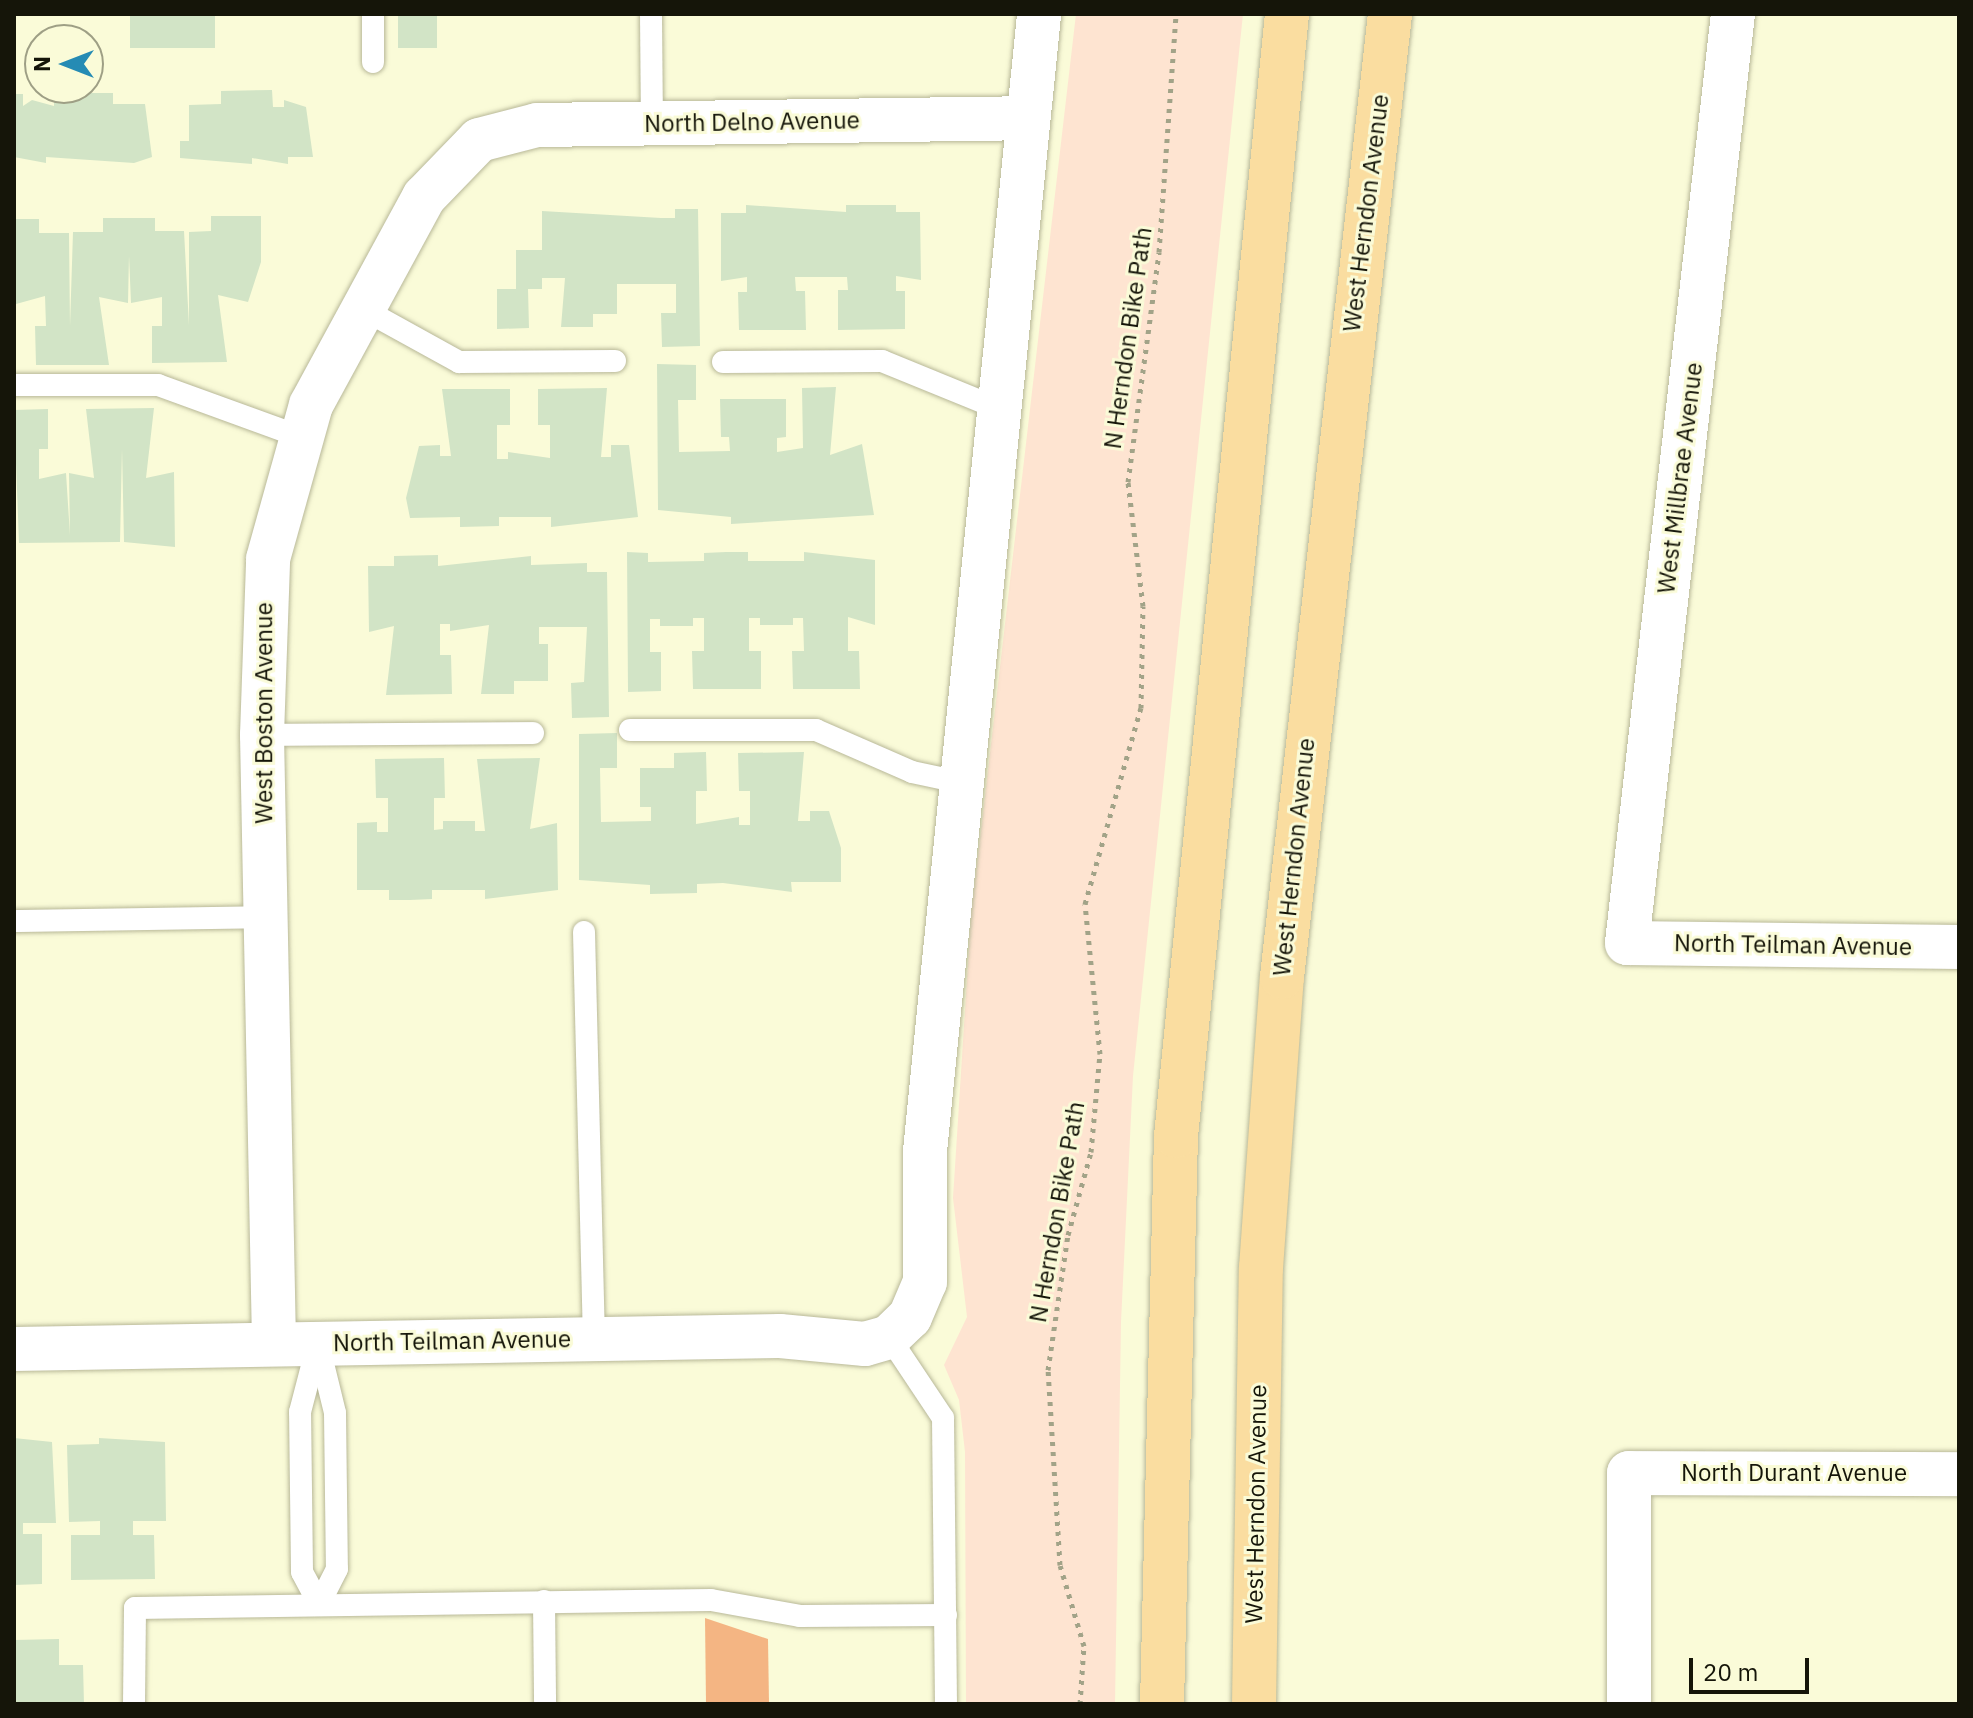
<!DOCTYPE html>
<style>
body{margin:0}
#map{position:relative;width:1973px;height:1718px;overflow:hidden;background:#fafbd8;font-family:"IBM Plex Sans",sans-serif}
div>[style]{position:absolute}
.green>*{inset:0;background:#fee4d1}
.forest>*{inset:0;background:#f4b583}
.building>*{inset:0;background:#d2e4c6;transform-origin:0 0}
.path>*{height:5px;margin-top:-2.5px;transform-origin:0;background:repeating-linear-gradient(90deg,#a2a388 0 4px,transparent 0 10px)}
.roads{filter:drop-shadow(0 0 2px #b8b898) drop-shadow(0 0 2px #b8b898)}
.lane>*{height:22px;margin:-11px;padding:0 11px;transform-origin:11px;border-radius:11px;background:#fff}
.street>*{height:44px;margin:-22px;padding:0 22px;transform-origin:22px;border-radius:22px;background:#fff}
.primary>*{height:44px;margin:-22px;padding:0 22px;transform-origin:22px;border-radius:22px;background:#fadda0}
span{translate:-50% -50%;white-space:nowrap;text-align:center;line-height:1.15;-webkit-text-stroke:6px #fafbd8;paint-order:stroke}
.street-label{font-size:24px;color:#151509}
.frame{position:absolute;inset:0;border:16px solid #151509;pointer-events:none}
.north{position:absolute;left:24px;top:24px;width:80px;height:80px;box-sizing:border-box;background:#fafbd8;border:2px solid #9e9f85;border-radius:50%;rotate:270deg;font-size:22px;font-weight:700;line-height:32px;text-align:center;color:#151509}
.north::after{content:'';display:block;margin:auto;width:28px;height:36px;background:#258bb4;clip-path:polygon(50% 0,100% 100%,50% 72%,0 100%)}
.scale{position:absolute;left:1689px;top:1658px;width:120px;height:36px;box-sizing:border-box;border:4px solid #151509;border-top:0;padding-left:10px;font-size:24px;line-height:28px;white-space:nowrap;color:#151509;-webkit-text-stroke:6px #fafbd8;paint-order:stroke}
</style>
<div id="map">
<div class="green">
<div style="clip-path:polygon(1076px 14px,1243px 14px,1133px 1076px,1121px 1322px,1115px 1704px,966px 1704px,965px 1452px,959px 1400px,944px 1365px,967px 1317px,953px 1198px,971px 916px)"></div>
</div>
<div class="forest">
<div style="clip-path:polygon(705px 1618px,768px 1639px,769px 1704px,706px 1704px)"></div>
</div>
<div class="building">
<div style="left:130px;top:14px;width:85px;height:34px"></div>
<div style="left:398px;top:14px;width:39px;height:34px"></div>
<div style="clip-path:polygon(272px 90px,273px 107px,284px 107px,284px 100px,306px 107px,313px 157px,288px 157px,288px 164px,252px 158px,252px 164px,180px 158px,180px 141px,189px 141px,189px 105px,221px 104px,221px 91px)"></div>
<div style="clip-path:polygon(87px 93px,113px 93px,113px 104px,145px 104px,152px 157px,134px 163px,46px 157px,46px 163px,14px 157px,14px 94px,23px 94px,23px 106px,32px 100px,54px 106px,54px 94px)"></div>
<div style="clip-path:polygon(746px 205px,846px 212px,846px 205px,896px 205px,896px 212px,920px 212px,921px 280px,896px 276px,896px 291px,905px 291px,905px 329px,838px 330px,838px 290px,848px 290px,847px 277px,795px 277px,796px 291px,805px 291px,806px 330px,739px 330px,738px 292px,747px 292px,747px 277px,721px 281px,721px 213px,746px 213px)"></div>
<div style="clip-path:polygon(675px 209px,698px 209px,700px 346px,662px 347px,661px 313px,676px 313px,676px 284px,617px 284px,617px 314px,593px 314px,593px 327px,561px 327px,565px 278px,542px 278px,542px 289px,528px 289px,529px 328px,497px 329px,497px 289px,516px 289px,516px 250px,542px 250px,542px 211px,661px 218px,675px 218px)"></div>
<div style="clip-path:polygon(211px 216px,261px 216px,261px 262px,248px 302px,218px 295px,227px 362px,152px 363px,152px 326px,162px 326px,162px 297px,131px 303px,129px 256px,128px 303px,99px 297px,109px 365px,36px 365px,35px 326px,46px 326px,45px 296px,16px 304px,14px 219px,39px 219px,39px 233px,69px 233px,70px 326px,73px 232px,103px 232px,103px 218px,155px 218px,155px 231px,184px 231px,189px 325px,189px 232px,211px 231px)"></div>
<div style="clip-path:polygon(657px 364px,696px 365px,696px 400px,678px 400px,679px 452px,730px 451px,729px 437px,721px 437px,720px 399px,786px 399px,786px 437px,777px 438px,777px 452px,803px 448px,802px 388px,836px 387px,830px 455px,862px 444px,874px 515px,731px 524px,731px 517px,658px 510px)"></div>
<div style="clip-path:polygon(607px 388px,601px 457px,611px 457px,611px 445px,629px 445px,638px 517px,551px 527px,551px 517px,499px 517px,499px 526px,460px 527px,460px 517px,410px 518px,406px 498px,419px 446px,440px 445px,440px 456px,451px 456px,442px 389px,510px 389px,510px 425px,497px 425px,497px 459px,508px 459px,508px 452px,550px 458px,550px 425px,538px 425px,538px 389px)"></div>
<div style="clip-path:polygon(154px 408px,146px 478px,174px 472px,175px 547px,124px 542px,122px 449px,120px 542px,19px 543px,14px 410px,48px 409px,48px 449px,39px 449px,39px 479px,66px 473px,70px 535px,69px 473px,94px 478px,86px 409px)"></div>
<div style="clip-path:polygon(627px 552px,648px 553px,648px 562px,704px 561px,704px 553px,726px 552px,748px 552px,748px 561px,804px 561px,804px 552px,875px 560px,875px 625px,848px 617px,848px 651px,859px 651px,860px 689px,793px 689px,792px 651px,804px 651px,803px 618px,793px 618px,793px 625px,760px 625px,760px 618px,749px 618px,749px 651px,761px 651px,761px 689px,693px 689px,692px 651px,704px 651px,704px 618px,693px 618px,693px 626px,660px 626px,660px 619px,650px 619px,650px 652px,661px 652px,661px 691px,628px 692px)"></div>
<div style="clip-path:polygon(438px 555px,438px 566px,531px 556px,531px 565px,587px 563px,587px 572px,607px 572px,609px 717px,572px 718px,571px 683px,584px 682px,587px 627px,539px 627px,539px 644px,548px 644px,548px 681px,514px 681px,514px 694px,481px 694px,489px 625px,450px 631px,450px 624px,440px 624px,440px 655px,451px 655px,452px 694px,386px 695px,394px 626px,369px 632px,368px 566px,394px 566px,394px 556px)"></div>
<div style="clip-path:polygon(617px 733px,617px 768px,600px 768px,601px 822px,651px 821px,651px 807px,640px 807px,640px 768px,674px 768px,674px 753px,706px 752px,707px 791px,696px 791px,696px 824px,739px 817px,739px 825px,750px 825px,750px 791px,739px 791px,738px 753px,804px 752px,798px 821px,810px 821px,810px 811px,829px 811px,841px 848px,841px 882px,791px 882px,792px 892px,723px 883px,697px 884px,697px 893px,650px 894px,650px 885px,579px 880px,579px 734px)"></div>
<div style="clip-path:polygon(444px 758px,445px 798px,434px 798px,434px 830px,443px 829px,443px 821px,475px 821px,475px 831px,485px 831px,477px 759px,540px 758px,530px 829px,557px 823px,558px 890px,485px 899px,485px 890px,432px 890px,432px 899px,410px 900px,389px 900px,389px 890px,357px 890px,357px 823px,377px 822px,377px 832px,388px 832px,388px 798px,376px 798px,375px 759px)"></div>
<div style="clip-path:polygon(14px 1438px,52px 1442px,56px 1523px,23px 1523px,23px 1534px,42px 1534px,42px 1584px,14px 1585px)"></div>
<div style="clip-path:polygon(99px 1438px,165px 1442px,166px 1521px,133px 1521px,133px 1535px,154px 1535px,155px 1579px,71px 1580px,71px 1535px,100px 1535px,100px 1521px,69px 1522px,67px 1445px,99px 1444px)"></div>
<div style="clip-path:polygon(59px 1639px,59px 1665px,83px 1665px,84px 1704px,14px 1704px,14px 1640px)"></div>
</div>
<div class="path">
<div style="left:1080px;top:1704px;width:58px;rotate:-86.1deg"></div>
<div style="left:1084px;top:1646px;width:84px;rotate:-106.5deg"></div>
<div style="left:1060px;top:1565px;width:195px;rotate:-93.5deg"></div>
<div style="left:1048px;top:1370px;width:136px;rotate:-81.6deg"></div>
<div style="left:1068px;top:1235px;width:86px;rotate:-74.5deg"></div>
<div style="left:1091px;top:1152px;width:98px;rotate:-84.8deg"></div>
<div style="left:1100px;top:1054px;width:151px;rotate:-95.7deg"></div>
<div style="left:1085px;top:904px;width:204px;rotate:-74.1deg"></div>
<div style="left:1141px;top:708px;width:102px;rotate:-88.9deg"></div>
<div style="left:1143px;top:606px;width:125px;rotate:-96.9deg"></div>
<div style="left:1128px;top:482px;width:232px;rotate:-82.3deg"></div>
<div style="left:1159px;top:252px;width:239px;rotate:-85.9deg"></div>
</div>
<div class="roads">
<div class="lane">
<div style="left:651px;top:14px;width:109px;rotate:89.5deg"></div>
<div style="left:373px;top:62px;width:48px;rotate:-90deg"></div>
<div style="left:363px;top:309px;width:110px;rotate:28.9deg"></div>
<div style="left:459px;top:362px;width:156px;rotate:-0.4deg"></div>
<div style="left:723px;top:362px;width:159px;rotate:-0.4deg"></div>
<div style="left:882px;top:361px;width:124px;rotate:22.2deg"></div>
<div style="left:14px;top:385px;width:144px"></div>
<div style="left:158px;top:385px;width:149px;rotate:20deg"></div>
<div style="left:630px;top:730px;width:186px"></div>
<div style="left:816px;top:730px;width:105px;rotate:23.6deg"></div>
<div style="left:912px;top:772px;width:48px;rotate:12deg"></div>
<div style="left:262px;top:735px;width:271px;rotate:-0.4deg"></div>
<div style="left:14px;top:921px;width:251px;rotate:-0.9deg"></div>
<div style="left:584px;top:932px;width:407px;rotate:88.6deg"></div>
<div style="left:889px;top:1337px;width:97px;rotate:56.3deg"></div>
<div style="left:943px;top:1418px;width:286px;rotate:89.4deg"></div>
<div style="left:318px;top:1343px;width:72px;rotate:76.3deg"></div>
<div style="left:335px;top:1413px;width:156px;rotate:89.3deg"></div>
<div style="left:337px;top:1569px;width:39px;rotate:117deg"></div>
<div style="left:319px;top:1604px;width:36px;rotate:-118deg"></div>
<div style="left:302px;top:1572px;width:160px;rotate:-90.7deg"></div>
<div style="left:300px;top:1412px;width:71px;rotate:-75.4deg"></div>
<div style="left:544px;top:1601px;width:103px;rotate:89.4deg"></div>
<div style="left:134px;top:1704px;width:96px;rotate:-89.4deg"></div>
<div style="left:135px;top:1608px;width:576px;rotate:-0.8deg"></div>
<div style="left:711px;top:1600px;width:90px;rotate:10.2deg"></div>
<div style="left:800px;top:1616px;width:146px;rotate:-0.4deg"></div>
</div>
<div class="street">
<div style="left:1733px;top:14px;width:935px;rotate:96.51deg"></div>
<div style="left:1627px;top:943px;width:332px;rotate:0.7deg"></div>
<div style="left:274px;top:1343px;width:608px;rotate:-91.13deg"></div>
<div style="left:262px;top:735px;width:176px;rotate:-88deg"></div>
<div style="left:268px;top:559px;width:160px;rotate:-74.4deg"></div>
<div style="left:311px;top:405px;width:237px;rotate:-61.5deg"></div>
<div style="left:424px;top:197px;width:79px;rotate:-46deg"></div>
<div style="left:479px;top:140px;width:60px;rotate:-14.5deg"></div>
<div style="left:537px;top:125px;width:491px;rotate:-0.8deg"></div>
<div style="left:14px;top:1349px;width:766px;rotate:-0.97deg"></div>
<div style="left:780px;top:1336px;width:85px;rotate:5.4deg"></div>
<div style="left:865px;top:1344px;width:25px;rotate:-16deg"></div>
<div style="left:889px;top:1337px;width:29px;rotate:-44deg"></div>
<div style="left:910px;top:1317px;width:38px;rotate:-67deg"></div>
<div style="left:925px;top:1282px;width:131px;rotate:-90deg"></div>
<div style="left:925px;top:1151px;width:1143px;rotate:-84.27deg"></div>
<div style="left:1629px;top:1704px;width:231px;rotate:-90deg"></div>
<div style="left:1629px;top:1473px;width:330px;rotate:0.2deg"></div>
</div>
<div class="primary">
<div style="left:1162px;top:1704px;width:568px;rotate:-88.59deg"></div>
<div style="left:1176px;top:1136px;width:1127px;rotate:-84.35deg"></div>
<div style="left:1254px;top:1704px;width:436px;rotate:-89.1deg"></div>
<div style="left:1261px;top:1268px;width:292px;rotate:-85.9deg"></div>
<div style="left:1282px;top:977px;width:969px;rotate:-83.6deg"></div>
</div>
</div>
<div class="street-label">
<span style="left:752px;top:122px;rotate:-1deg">North Delno Avenue</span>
<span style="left:1366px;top:213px;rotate:-83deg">West Herndon Avenue</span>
<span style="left:1128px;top:338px;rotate:-82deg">N Herndon Bike Path</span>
<span style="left:1680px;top:478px;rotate:-83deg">West Millbrae Avenue</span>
<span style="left:264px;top:713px;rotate:-90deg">West Boston Avenue</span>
<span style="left:1294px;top:857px;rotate:-84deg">West Herndon Avenue</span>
<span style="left:1793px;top:945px;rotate:1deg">North Teilman Avenue</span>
<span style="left:1057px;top:1212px;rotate:-80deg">N Herndon Bike Path</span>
<span style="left:452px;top:1341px;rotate:-1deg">North Teilman Avenue</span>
<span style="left:1794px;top:1473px">North Durant Avenue</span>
<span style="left:1256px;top:1504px;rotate:-89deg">West Herndon Avenue</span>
</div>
<div class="frame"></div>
<div class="north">N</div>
<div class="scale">20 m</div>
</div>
